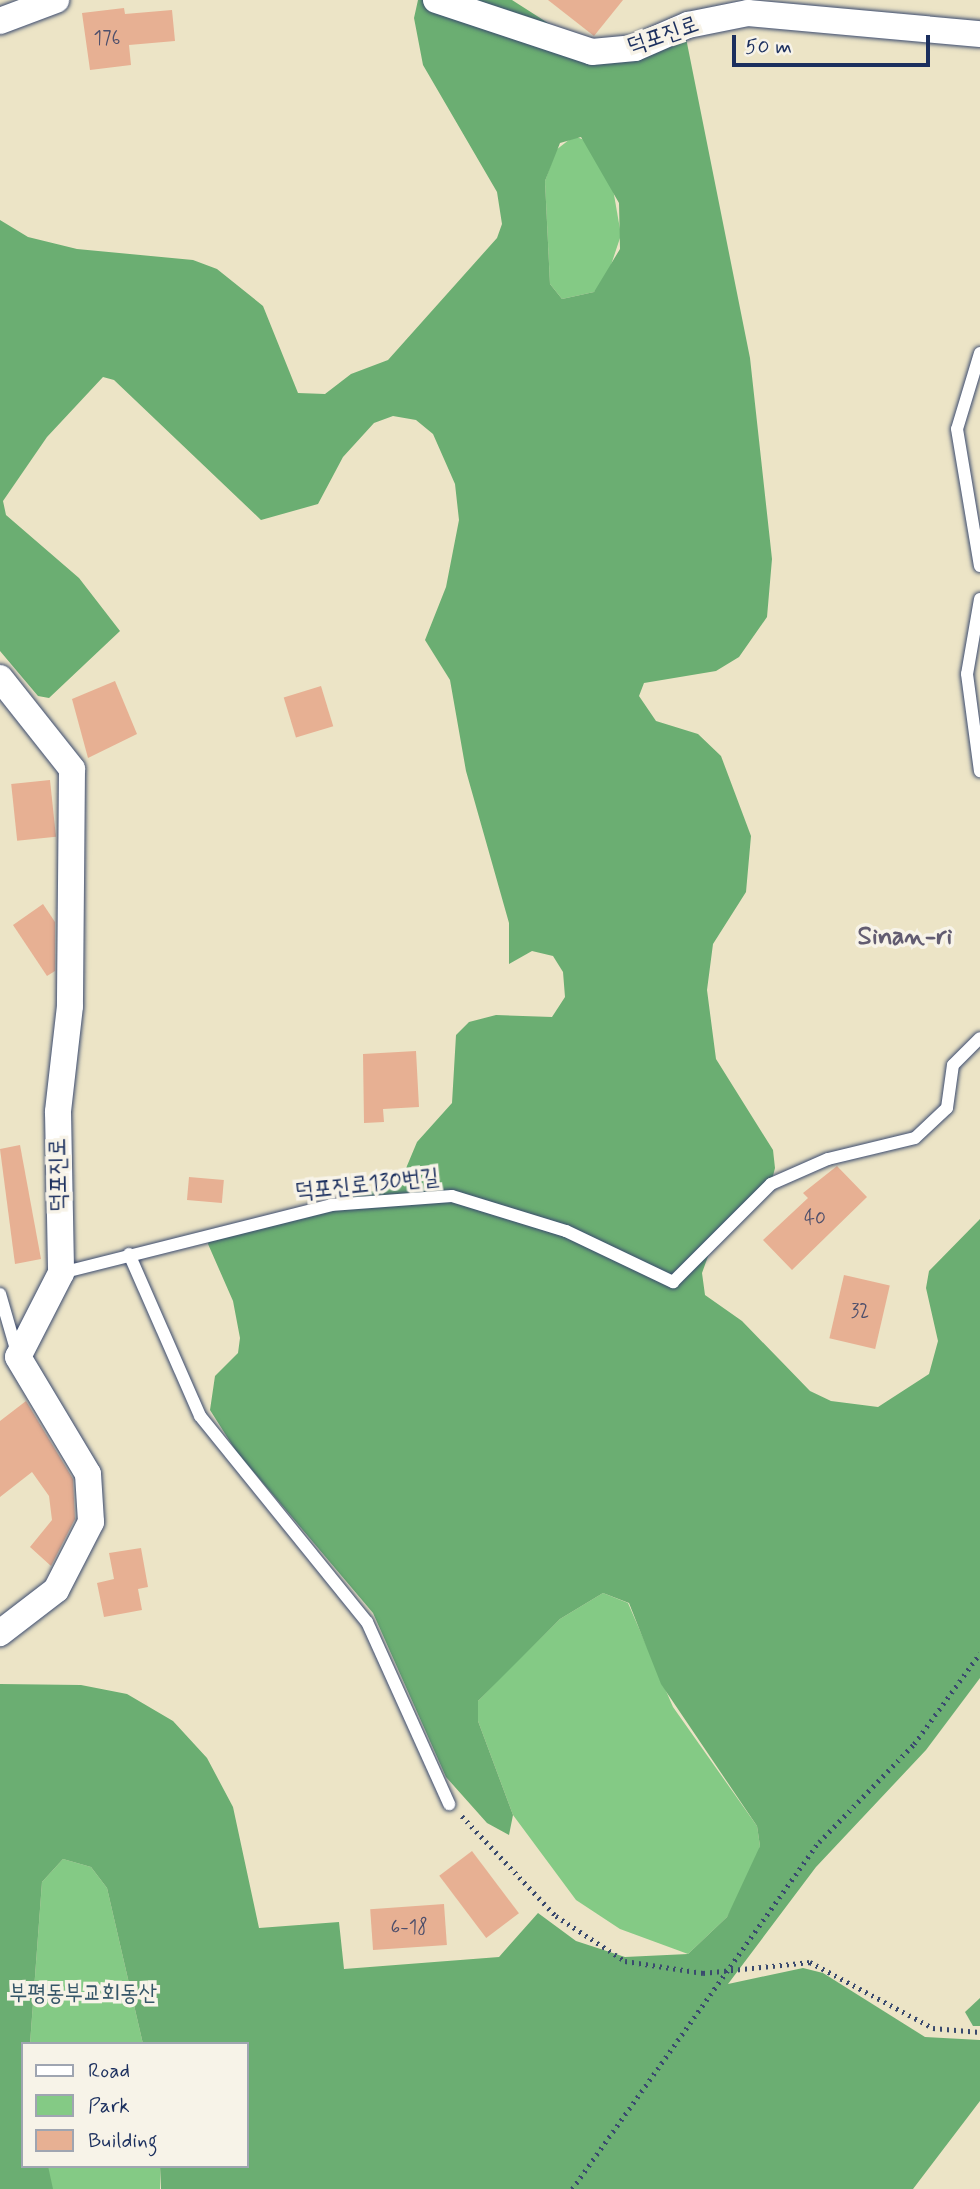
<!DOCTYPE html>
<meta charset="utf-8">
<style>
body{margin:0}
#map{position:relative;width:980px;height:2189px;overflow:hidden;background:#ece4c6;font-family:Mynerve,"Poor Story",sans-serif}
div>[style]{position:absolute}
.green>*{inset:0;background:#84ca85;transform-origin:0 0}
.forest>*{inset:0;background:#6bae72}
.building>*{inset:0;background:#e7b093;transform-origin:0 0}
.path>*{height:4.5px;margin-top:-2.25px;transform-origin:0;background:repeating-linear-gradient(90deg,#3a4a6e 0 2px,transparent 0 7px)}
.roads{filter:drop-shadow(0 0 2px #3a4a6e) drop-shadow(0 0 2px #3a4a6e)}
.service>*{height:12px;margin:-6px;padding:0 6px;transform-origin:6px;border-radius:6px;background:#fff}
.minor>*{height:26px;margin:-13px;padding:0 13px;transform-origin:13px;border-radius:13px;background:#fff}
span{translate:-50% -50%;white-space:nowrap;text-align:center;line-height:1.15;-webkit-text-stroke:7px #f7f3e8;paint-order:stroke}
.number-label{font-size:19px;color:#4e4f6b}
.number-label span{-webkit-text-stroke-width:0}
.street-label{font-size:23px;color:#1b2f5e}
.park-label{font-size:23px;color:#355668}
.quarter-label{font-size:26px;color:#625c71;font-weight:700}
.legend{position:absolute;left:21px;top:2042px;width:228px;height:126px;box-sizing:border-box;background:#f7f3e8;border:2px solid #9fa5b1;margin:0;padding:9px 12px;list-style:none;font-size:21px;color:#1b2f5e}
.legend li{display:flex;align-items:center;gap:14px;height:35px}
.legend b{width:35px;border:2px solid #9fa5b1}
.scale{position:absolute;left:732px;top:35px;width:198px;height:32px;box-sizing:border-box;border:4px solid #1b2f5e;border-top:0;padding-left:9px;font-size:21px;line-height:24px;white-space:nowrap;color:#1b2f5e;-webkit-text-stroke:5px #f7f3e8;paint-order:stroke}
</style>
<div id="map">
<div class="green">
<div style="clip-path:polygon(574px 136px,587px 141px,613px 189px,621px 235px,606px 280px,594px 292px,562px 299px,550px 284px,545px 181px,556px 150px)"></div>
<div style="clip-path:polygon(603px 1593px,628px 1603px,673px 1707px,757px 1826px,760px 1846px,752px 1874px,727px 1917px,688px 1954px,620px 1929px,576px 1900px,513px 1815px,478px 1721px,478px 1701px,503px 1675px,560px 1619px)"></div>
<div style="clip-path:polygon(63px 1859px,91px 1867px,107px 1888px,143px 2044px,30px 2044px,42px 1882px)"></div>
<div style="left:48px;top:2166px;width:112px;height:24px"></div>
</div>
<div class="forest">
<div style="clip-path:polygon(evenodd,418px 0,512px 0,576px 41px,686px 38px,750px 358px,772px 559px,767px 617px,739px 657px,716px 671px,644px 683px,639px 696px,656px 721px,698px 734px,721px 756px,751px 836px,746px 892px,713px 944px,707px 990px,716px 1059px,773px 1150px,775px 1168px,771px 1184px,711px 1248px,702px 1273px,705px 1295px,742px 1321px,810px 1391px,831px 1401px,878px 1407px,929px 1374px,938px 1341px,926px 1288px,929px 1271px,980px 1219px,980px 1678px,926px 1750px,816px 1867px,728px 1984px,803px 1968px,823px 1973px,925px 2037px,980px 2040px,980px 2101px,913px 2189px,161px 2189px,160px 2166px,247px 2166px,247px 2044px,143px 2044px,107px 1888px,91px 1867px,63px 1859px,42px 1882px,30px 2044px,23px 2044px,23px 2166px,48px 2166px,53px 2189px,0 2189px,0 1684px,81px 1685px,127px 1694px,173px 1721px,207px 1758px,233px 1807px,259px 1928px,339px 1922px,344px 1969px,499px 1957px,538px 1913px,576px 1941px,625px 1957px,688px 1954px,727px 1917px,760px 1846px,757px 1826px,661px 1684px,629px 1603px,603px 1593px,560px 1619px,478px 1701px,478px 1721px,513px 1815px,509px 1835px,487px 1823px,446px 1777px,373px 1613px,236px 1451px,210px 1410px,215px 1376px,238px 1353px,240px 1338px,233px 1301px,208px 1244px,212px 1229px,399px 1185px,417px 1142px,452px 1103px,456px 1035px,469px 1022px,496px 1015px,552px 1017px,565px 997px,563px 972px,553px 956px,532px 951px,509px 964px,509px 923px,466px 771px,450px 680px,425px 640px,446px 587px,459px 520px,455px 484px,433px 434px,416px 420px,393px 416px,374px 423px,343px 457px,318px 504px,261px 520px,114px 380px,103px 377px,47px 437px,3px 501px,6px 515px,79px 578px,120px 631px,49px 698px,38px 696px,0 651px,0 220px,28px 237px,77px 249px,193px 260px,217px 269px,263px 306px,298px 393px,325px 394px,351px 374px,388px 360px,497px 238px,502px 224px,497px 192px,423px 65px,414px 18px,418px 0,581px 137px,619px 203px,620px 249px,594px 292px,562px 299px,550px 284px,545px 181px,560px 143px,581px 137px)"></div>
<div style="clip-path:polygon(980px 1998px,980px 2026px,973px 2026px,965px 2012px)"></div>
</div>
<div class="building">
<div style="clip-path:polygon(548px 0,623px 0,594px 36px)"></div>
<div style="clip-path:polygon(124px 8px,125px 14px,172px 10px,175px 41px,129px 45px,131px 65px,90px 70px,82px 13px)"></div>
<div style="clip-path:polygon(115px 681px,137px 734px,88px 758px,72px 699px)"></div>
<div style="left:321px;top:686px;width:42px;height:39px;rotate:73deg"></div>
<div style="left:50px;top:780px;width:57px;height:39px;rotate:84deg"></div>
<div style="clip-path:polygon(43px 904px,55px 922px,55px 971px,47px 976px,13px 925px)"></div>
<div style="clip-path:polygon(416px 1051px,419px 1107px,383px 1109px,384px 1122px,364px 1123px,363px 1054px)"></div>
<div style="clip-path:polygon(20px 1145px,41px 1259px,15px 1264px,0 1149px)"></div>
<div style="clip-path:polygon(837px 1166px,867px 1197px,792px 1270px,763px 1240px,808px 1198px,803px 1193px)"></div>
<div style="left:189px;top:1177px;width:35px;height:23px;rotate:5deg"></div>
<div style="left:844px;top:1275px;width:47px;height:65px;rotate:13deg"></div>
<div style="clip-path:polygon(26px 1401px,73px 1479px,75px 1519px,51px 1566px,30px 1547px,52px 1520px,49px 1496px,32px 1472px,0 1497px,0 1421px)"></div>
<div style="clip-path:polygon(141px 1548px,148px 1587px,138px 1589px,142px 1610px,104px 1617px,97px 1583px,114px 1579px,109px 1553px)"></div>
<div style="left:472px;top:1851px;width:78px;height:41px;rotate:53deg"></div>
<div style="left:444px;top:1904px;width:41px;height:74px;rotate:86deg"></div>
</div>
<div class="path">
<div style="left:462px;top:1816px;width:137px;rotate:46.8deg"></div>
<div style="left:556px;top:1916px;width:82px;rotate:33.1deg"></div>
<div style="left:625px;top:1961px;width:79px;rotate:8.7deg"></div>
<div style="left:703px;top:1973px;width:108px;rotate:-5.9deg"></div>
<div style="left:810px;top:1962px;width:140px;rotate:28.2deg"></div>
<div style="left:933px;top:2028px;width:47px;rotate:4.9deg"></div>
<div style="left:572px;top:2189px;width:426px;rotate:-54.6deg"></div>
<div style="left:819px;top:1842px;width:136px;rotate:-45.9deg"></div>
<div style="left:914px;top:1744px;width:112px;rotate:-54deg"></div>
</div>
<div class="roads">
<div class="service">
<div style="left:980px;top:353px;width:79px;rotate:106.8deg"></div>
<div style="left:957px;top:429px;width:139px;rotate:80.5deg"></div>
<div style="left:980px;top:599px;width:76px;rotate:99.8deg"></div>
<div style="left:967px;top:674px;width:98px;rotate:82.4deg"></div>
<div style="left:129px;top:1254px;width:177px;rotate:66.3deg"></div>
<div style="left:200px;top:1416px;width:265px;rotate:51deg"></div>
<div style="left:367px;top:1622px;width:200px;rotate:65.7deg"></div>
<div style="left:61px;top:1273px;width:278px;rotate:-14.1deg"></div>
<div style="left:331px;top:1205px;width:121px;rotate:-4.3deg"></div>
<div style="left:452px;top:1196px;width:119px;rotate:17.1deg"></div>
<div style="left:566px;top:1231px;width:119px;rotate:25.5deg"></div>
<div style="left:673px;top:1282px;width:139px;rotate:-45deg"></div>
<div style="left:771px;top:1184px;width:62px;rotate:-23.7deg"></div>
<div style="left:828px;top:1159px;width:89px;rotate:-13.6deg"></div>
<div style="left:915px;top:1138px;width:44px;rotate:-43.2deg"></div>
<div style="left:947px;top:1108px;width:43px;rotate:-82.1deg"></div>
<div style="left:953px;top:1065px;width:38px;rotate:-45deg"></div>
<div style="left:0;top:1294px;width:61px;rotate:73.9deg"></div>
</div>
<div class="minor">
<div style="left:436px;top:0;width:164px;rotate:18.4deg"></div>
<div style="left:592px;top:52px;width:43px;rotate:-5.3deg"></div>
<div style="left:635px;top:48px;width:58px;rotate:-23.5deg"></div>
<div style="left:688px;top:25px;width:61px;rotate:-11.3deg"></div>
<div style="left:748px;top:13px;width:233px;rotate:5.2deg"></div>
<div style="left:0;top:21px;width:60px;rotate:-20.6deg"></div>
<div style="left:0;top:678px;width:116px;rotate:51.6deg"></div>
<div style="left:72px;top:769px;width:237px;rotate:90.5deg"></div>
<div style="left:70px;top:1006px;width:107px;rotate:96.5deg"></div>
<div style="left:58px;top:1112px;width:161px;rotate:88.9deg"></div>
<div style="left:61px;top:1273px;width:94px;rotate:117.1deg"></div>
<div style="left:18px;top:1357px;width:136px;rotate:59.1deg"></div>
<div style="left:88px;top:1474px;width:48px;rotate:86.4deg"></div>
<div style="left:91px;top:1522px;width:76px;rotate:117.2deg"></div>
<div style="left:56px;top:1590px;width:71px;rotate:142.5deg"></div>
</div>
</div>
<div class="number-label">
<span style="left:107px;top:39px">176</span>
<span style="left:815px;top:1219px">40</span>
<span style="left:860px;top:1312px">32</span>
<span style="left:409px;top:1928px">6-18</span>
</div>
<div class="street-label">
<span style="left:663px;top:36px;rotate:-19deg">덕포진로</span>
<span style="left:59px;top:1175px;rotate:-91deg">덕포진로</span>
<span style="left:367px;top:1185px;rotate:-6deg">덕포진로130번길</span>
</div>
<div class="park-label">
<span style="left:83px;top:1994px">부평동부교회동산</span>
</div>
<div class="quarter-label">
<span style="left:905px;top:938px">Sinan-ri</span>
</div>
<ul class="legend">
<li><b style="height:9px;background:#fff"></b>Road</li>
<li><b style="height:19px;background:#84ca85"></b>Park</li>
<li><b style="height:19px;background:#e7b093"></b>Building</li>
</ul>
<div class="scale">50 m</div>
</div>
